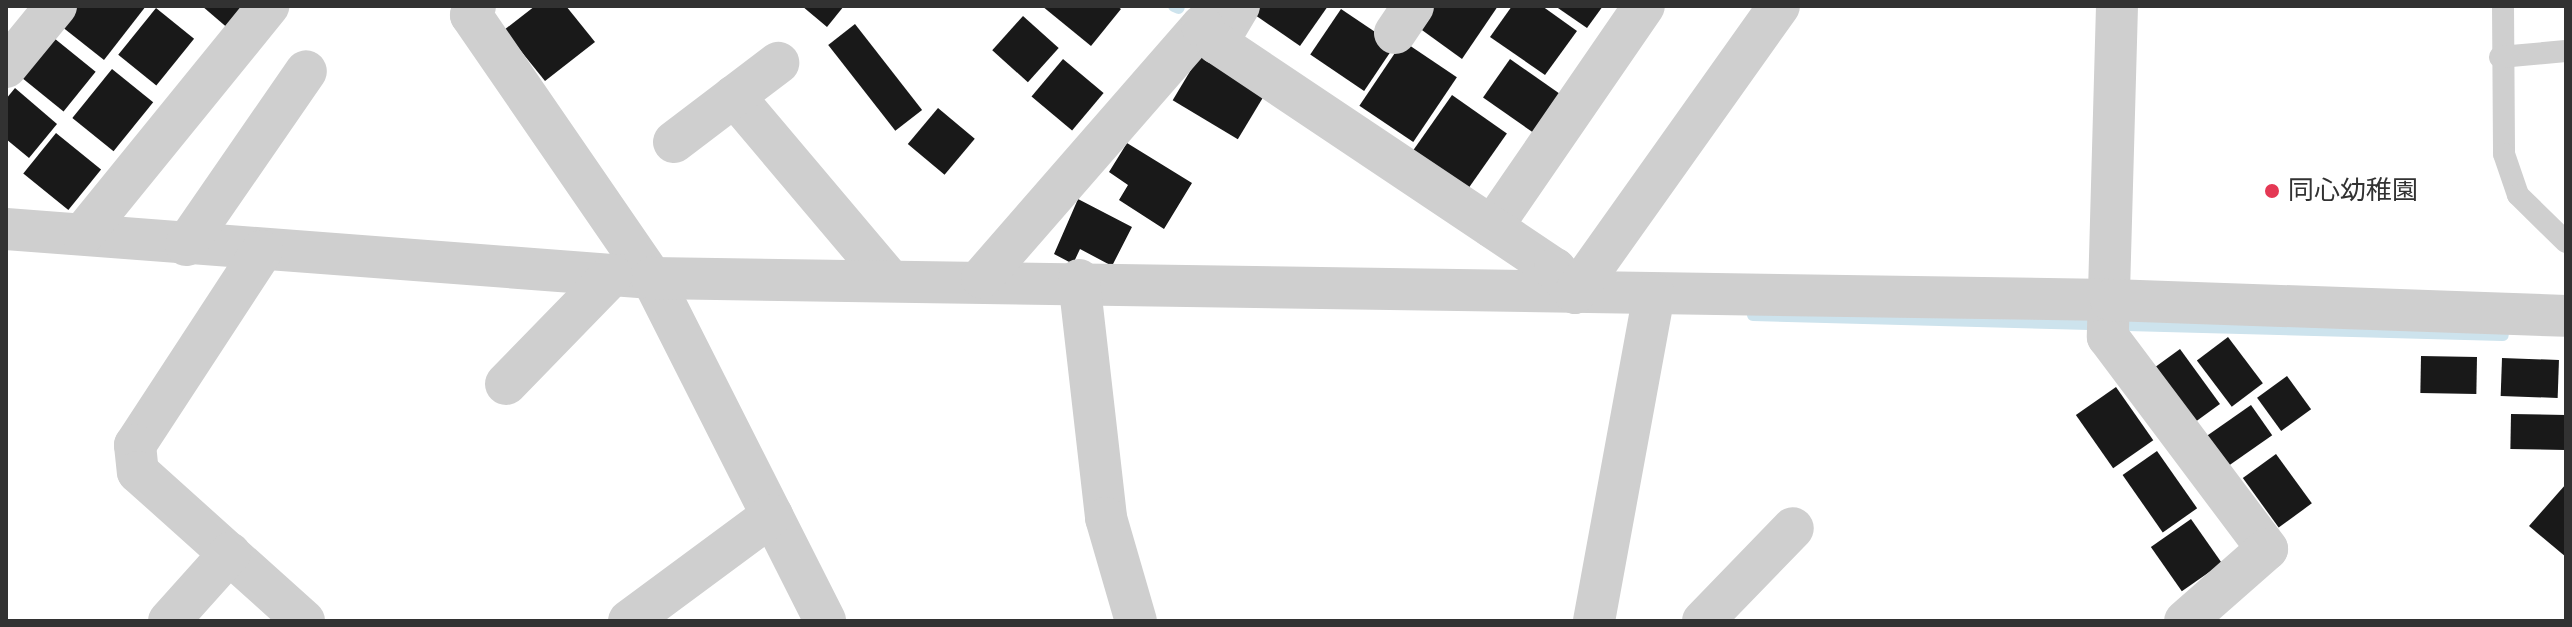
<!DOCTYPE html>
<meta charset="utf-8">
<style>
body{margin:0}
#map{position:relative;width:2572px;height:627px;overflow:hidden;background:#fff;font-family:Karla,"Noto Sans JP",sans-serif}
div>[style]{position:absolute}
.stream>*{height:12px;margin:-6px;padding:0 6px;transform-origin:6px;border-radius:6px;background:#cde3ed}
.building>*{inset:0;background:#191919;transform-origin:0 0}
.lane>*{height:22px;margin:-11px;padding:0 11px;transform-origin:11px;border-radius:11px;background:#cfcfcf}
.street>*{height:42px;margin:-21px;padding:0 21px;transform-origin:21px;border-radius:21px;background:#cfcfcf}
.dots>*{width:22px;height:22px;translate:-50% -50%;box-sizing:border-box;border:4px solid #fff;border-radius:50%}
span{translate:-50% -50%;white-space:nowrap;text-align:center;line-height:1.15;-webkit-text-stroke:8px #fff;paint-order:stroke}
.poi-label{font-size:26px;color:#323232}
.left{translate:0 -50%;text-align:left}
.frame{position:absolute;inset:0;border:8px solid #323232;pointer-events:none}
</style>
<div id="map">
<div class="stream">
<div style="left:1174px;top:6px;width:5px;rotate:22deg"></div>
<div style="left:1753px;top:315px;width:750px;rotate:1.53deg"></div>
</div>
<div class="building">
<div style="clip-path:polygon(76px 6px,146px 6px,104px 60px,61px 26px)"></div>
<div style="clip-path:polygon(202px 6px,250px 6px,230px 30px)"></div>
<div style="clip-path:polygon(535px 6px,566px 6px,595px 42px,545px 81px,504px 30px)"></div>
<div style="clip-path:polygon(802px 6px,844px 6px,827px 27px)"></div>
<div style="clip-path:polygon(1042px 6px,1117px 6px,1121px 9px,1091px 46px)"></div>
<div style="clip-path:polygon(1242px 6px,1328px 6px,1300px 46px)"></div>
<div style="clip-path:polygon(1428px 6px,1498px 6px,1462px 59px,1415px 25px)"></div>
<div style="clip-path:polygon(1512px 6px,1542px 6px,1577px 31px,1545px 75px,1490px 37px)"></div>
<div style="clip-path:polygon(1555px 6px,1603px 6px,1587px 28px)"></div>
<div style="left:156px;top:8px;width:49px;height:60px;rotate:39deg"></div>
<div style="left:1341px;top:9px;width:65px;height:55px;rotate:34deg"></div>
<div style="left:1023px;top:16px;width:48px;height:46px;rotate:42deg"></div>
<div style="left:855px;top:24px;width:109px;height:34px;rotate:52deg"></div>
<div style="left:49px;top:34px;width:60px;height:51px;rotate:39deg"></div>
<div style="left:1403px;top:41px;width:65px;height:78px;rotate:34deg"></div>
<div style="left:1201px;top:53px;width:76px;height:55px;rotate:31deg"></div>
<div style="left:1063px;top:59px;width:53px;height:49px;rotate:40deg"></div>
<div style="left:1510px;top:59px;width:62px;height:47px;rotate:35deg"></div>
<div style="left:112px;top:69px;width:53px;height:63px;rotate:39deg"></div>
<div style="clip-path:polygon(15px 88px,57px 124px,29px 158px,6px 139px,6px 99px)"></div>
<div style="left:1452px;top:95px;width:67px;height:70px;rotate:35deg"></div>
<div style="left:938px;top:108px;width:48px;height:47px;rotate:40deg"></div>
<div style="left:56px;top:133px;width:58px;height:52px;rotate:39deg"></div>
<div style="clip-path:polygon(1127px 143px,1192px 183px,1164px 229px,1119px 200px,1128px 185px,1109px 172px)"></div>
<div style="clip-path:polygon(1078px 199px,1132px 227px,1112px 266px,1080px 249px,1073px 264px,1054px 254px)"></div>
<div style="left:2228px;top:337px;width:58px;height:39px;rotate:53deg"></div>
<div style="left:2180px;top:349px;width:68px;height:37px;rotate:54deg"></div>
<div style="left:2421px;top:356px;width:56px;height:37px;rotate:1deg"></div>
<div style="left:2502px;top:358px;width:57px;height:38px;rotate:2deg"></div>
<div style="left:2287px;top:376px;width:41px;height:37px;rotate:54deg"></div>
<div style="left:2116px;top:387px;width:65px;height:49px;rotate:55deg"></div>
<div style="left:2251px;top:405px;width:37px;height:55px;rotate:55deg"></div>
<div style="left:2511px;top:414px;width:55px;height:35px;rotate:1deg"></div>
<div style="left:2157px;top:451px;width:70px;height:42px;rotate:55deg"></div>
<div style="left:2276px;top:454px;width:61px;height:41px;rotate:54deg"></div>
<div style="clip-path:polygon(2566px 484px,2566px 557px,2529px 526px)"></div>
<div style="left:2191px;top:519px;width:54px;height:49px;rotate:55deg"></div>
</div>
<div class="lane">
<div style="left:2503px;top:6px;width:148px;rotate:89.6deg"></div>
<div style="left:2504px;top:154px;width:43px;rotate:71.1deg"></div>
<div style="left:2518px;top:195px;width:67px;rotate:44.4deg"></div>
<div style="left:2500px;top:57px;width:66px;rotate:-5.2deg"></div>
</div>
<div class="street">
<div style="left:475px;top:6px;width:10px;rotate:114deg"></div>
<div style="left:471px;top:15px;width:319px;rotate:55.5deg"></div>
<div style="left:652px;top:278px;width:384px;rotate:63.2deg"></div>
<div style="left:2117px;top:6px;width:331px;rotate:91.6deg"></div>
<div style="left:2108px;top:337px;width:265px;rotate:53.1deg"></div>
<div style="left:2267px;top:549px;width:109px;rotate:138.7deg"></div>
<div style="left:1395px;top:33px;width:32px;rotate:-56deg"></div>
<div style="left:1217px;top:43px;width:43px;rotate:-59.3deg"></div>
<div style="left:6px;top:67px;width:79px;rotate:-50.7deg"></div>
<div style="left:734px;top:96px;width:238px;rotate:49.8deg"></div>
<div style="left:674px;top:142px;width:131px;rotate:-37.2deg"></div>
<div style="left:1492px;top:227px;width:268px;rotate:-55.5deg"></div>
<div style="left:6px;top:229px;width:648px;rotate:4.34deg"></div>
<div style="left:652px;top:278px;width:1459px;rotate:0.86deg"></div>
<div style="left:2111px;top:300px;width:455px;rotate:2deg"></div>
<div style="left:83px;top:234px;width:294px;rotate:-50.9deg"></div>
<div style="left:186px;top:245px;width:211px;rotate:-55.4deg"></div>
<div style="left:262px;top:251px;width:232px;rotate:123.2deg"></div>
<div style="left:135px;top:445px;width:27px;rotate:84deg"></div>
<div style="left:138px;top:472px;width:223px;rotate:41.9deg"></div>
<div style="left:982px;top:278px;width:335px;rotate:-48.9deg"></div>
<div style="left:1202px;top:26px;width:23px;rotate:49deg"></div>
<div style="left:1217px;top:43px;width:407px;rotate:33.8deg"></div>
<div style="left:1555px;top:269px;width:31px;rotate:50deg"></div>
<div style="left:1575px;top:293px;width:352px;rotate:-54.6deg"></div>
<div style="left:1079px;top:280px;width:240px;rotate:83.5deg"></div>
<div style="left:1106px;top:518px;width:107px;rotate:73.8deg"></div>
<div style="left:506px;top:384px;width:152px;rotate:-45.8deg"></div>
<div style="left:169px;top:621px;width:91px;rotate:-48.1deg"></div>
<div style="left:629px;top:621px;width:178px;rotate:-36.5deg"></div>
<div style="left:1594px;top:621px;width:332px;rotate:-79.6deg"></div>
<div style="left:1703px;top:621px;width:129px;rotate:-45.9deg"></div>
</div>
<div class="dots">
<div style="left:2272px;top:191px;background:#e43854"></div>
</div>
<div class="poi-label">
<span class="left" style="left:2288px;top:191px">同心幼稚園</span>
</div>
<div class="frame"></div>
</div>
